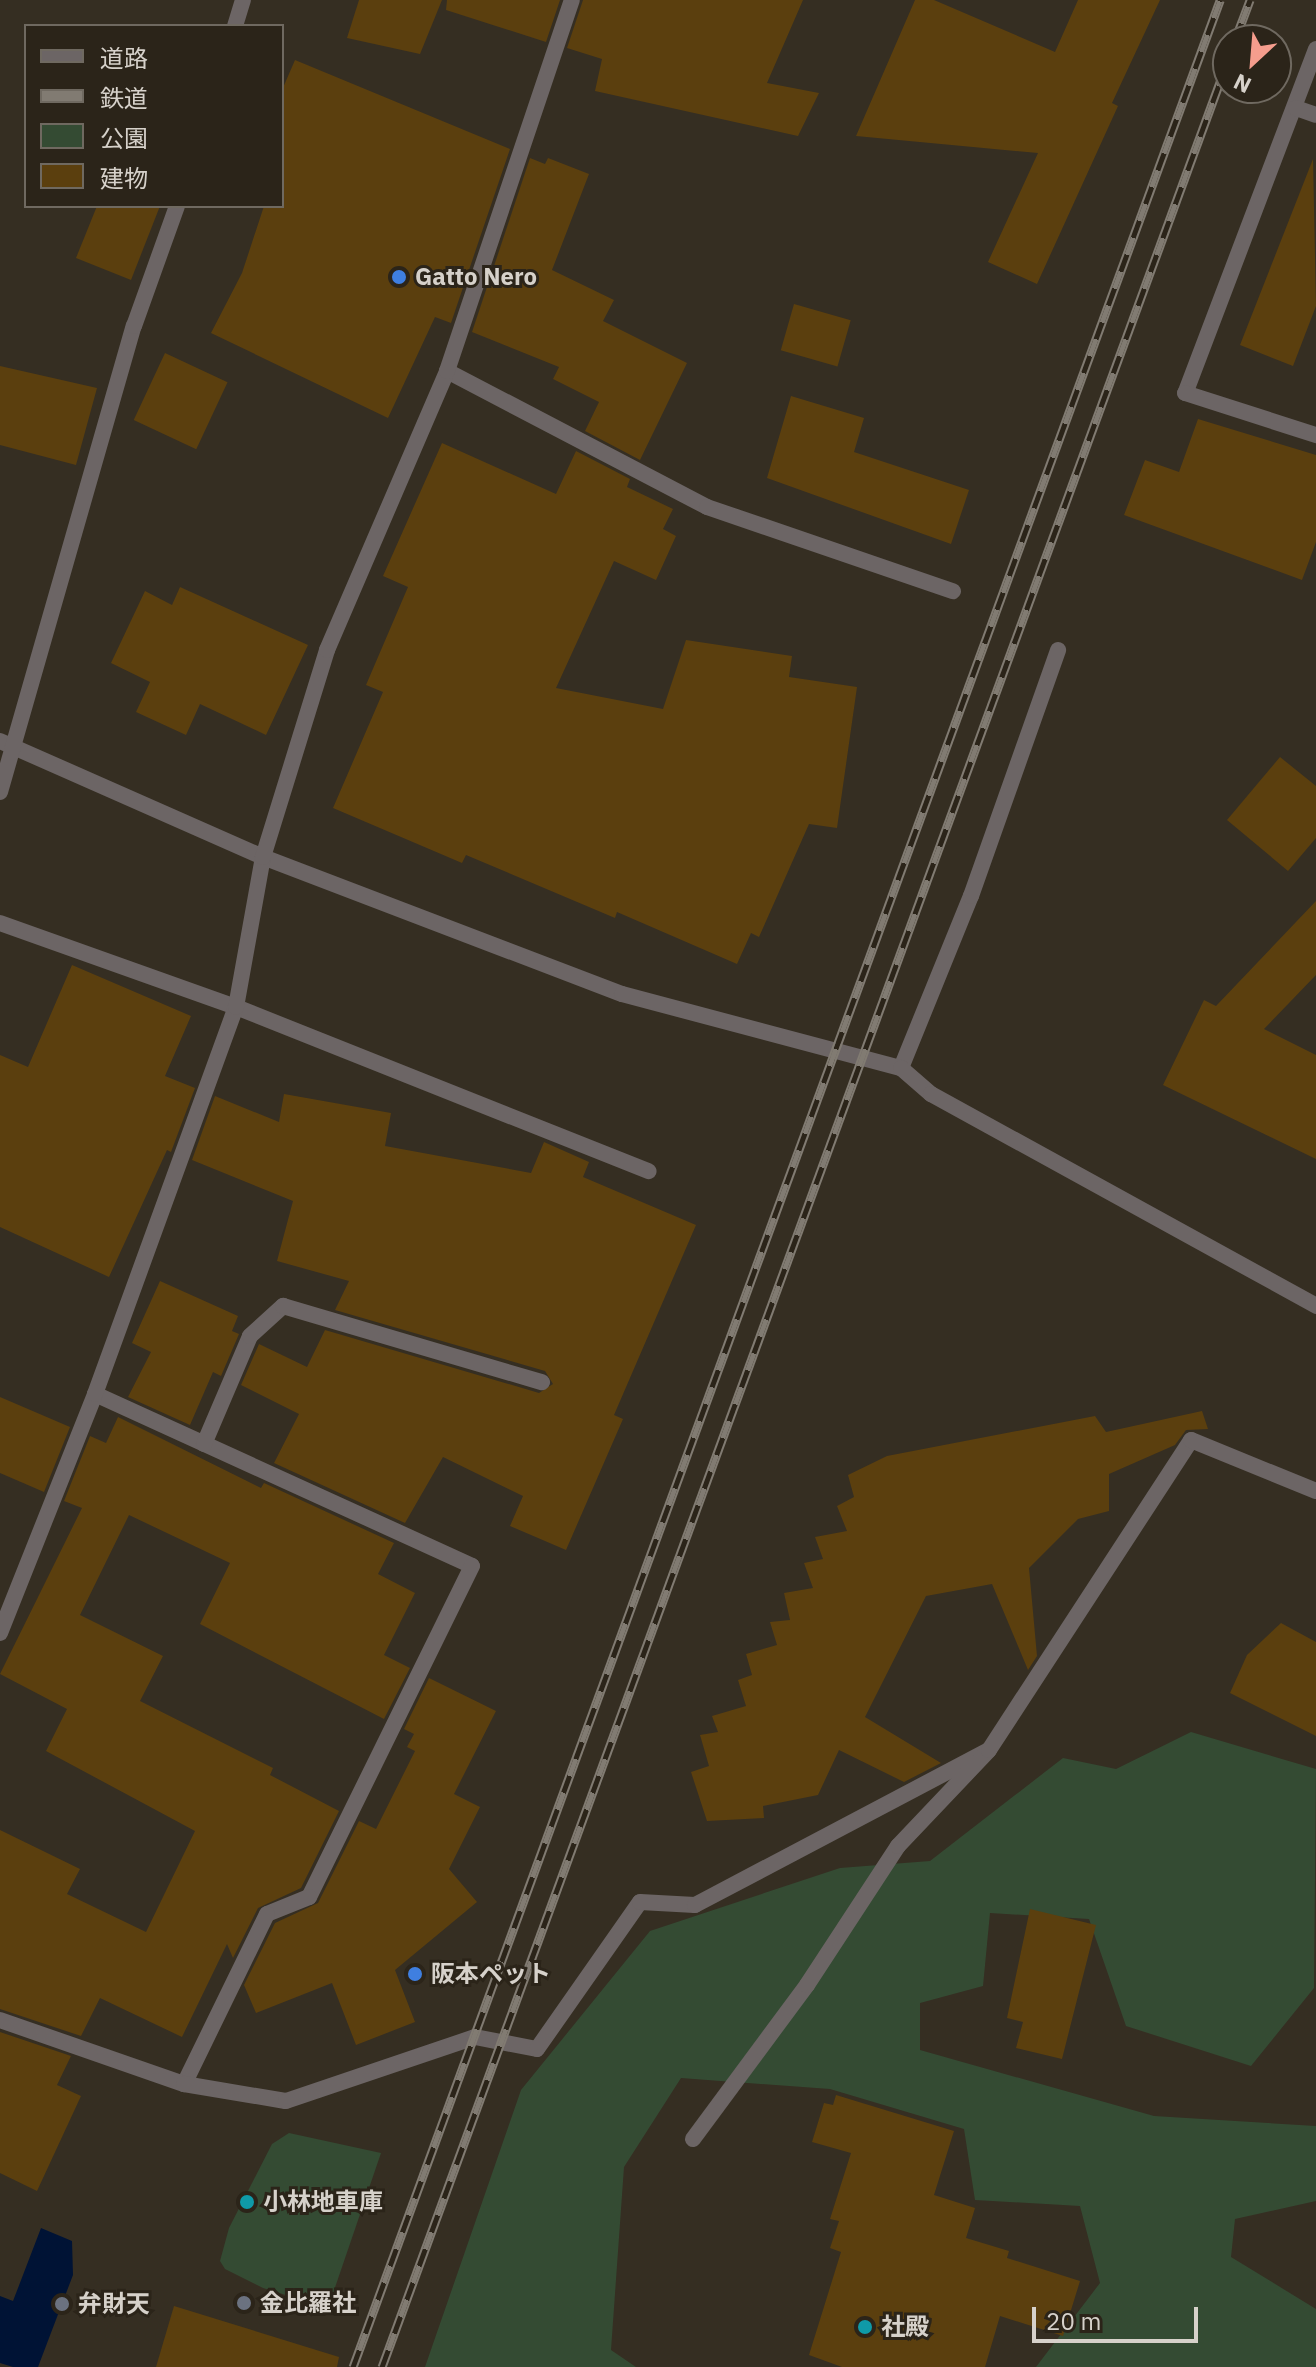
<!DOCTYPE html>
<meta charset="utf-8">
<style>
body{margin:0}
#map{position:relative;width:1316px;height:2367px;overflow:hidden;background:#352e22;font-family:"IBM Plex Sans","Noto Sans JP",sans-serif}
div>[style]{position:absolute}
.green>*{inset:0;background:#344b33}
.water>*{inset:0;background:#001335}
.building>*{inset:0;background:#5b3f0e;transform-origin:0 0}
.service>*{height:16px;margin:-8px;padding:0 8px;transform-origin:8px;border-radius:8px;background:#6c6565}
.minor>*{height:16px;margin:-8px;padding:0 8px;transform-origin:8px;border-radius:8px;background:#6c6565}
.rail>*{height:9px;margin-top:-4.5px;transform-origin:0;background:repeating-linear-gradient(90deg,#2b2419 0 18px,#817b72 0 36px);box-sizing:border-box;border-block:2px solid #817b72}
.dots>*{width:22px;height:22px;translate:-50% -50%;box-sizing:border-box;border:4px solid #2b2419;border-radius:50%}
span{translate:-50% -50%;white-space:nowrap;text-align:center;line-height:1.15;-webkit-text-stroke:6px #2b2419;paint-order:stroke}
.poi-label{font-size:24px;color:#d6d1ca;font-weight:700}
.left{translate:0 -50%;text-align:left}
.legend{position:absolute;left:24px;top:24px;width:260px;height:184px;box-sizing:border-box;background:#2b2419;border:2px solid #6f6960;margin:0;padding:10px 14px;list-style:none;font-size:24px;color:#d6d1ca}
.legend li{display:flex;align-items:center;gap:16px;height:40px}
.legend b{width:40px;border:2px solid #6f6960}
.north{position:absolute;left:1212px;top:24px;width:80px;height:80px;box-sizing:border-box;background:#2b2419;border:2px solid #6f6960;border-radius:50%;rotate:206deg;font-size:22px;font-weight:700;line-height:32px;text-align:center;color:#d6d1ca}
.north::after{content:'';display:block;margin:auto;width:28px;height:36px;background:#f59d8d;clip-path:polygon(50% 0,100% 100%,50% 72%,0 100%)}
.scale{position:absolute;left:1032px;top:2307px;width:166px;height:36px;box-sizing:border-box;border:4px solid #d6d1ca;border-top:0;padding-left:10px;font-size:24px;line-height:28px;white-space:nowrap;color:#d6d1ca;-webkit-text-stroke:6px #2b2419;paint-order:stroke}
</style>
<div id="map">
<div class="green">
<div style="clip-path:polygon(1191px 1732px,1316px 1769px,1314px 1988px,1251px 2066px,1126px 2026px,1089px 1919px,990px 1913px,983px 1986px,920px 2003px,920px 2050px,1154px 2116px,1316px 2126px,1316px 2201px,1235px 2219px,1231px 2257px,1316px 2309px,1316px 2367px,1036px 2367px,1100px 2283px,1080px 2206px,975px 2200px,964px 2129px,830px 2089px,681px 2078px,624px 2167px,611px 2350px,636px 2367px,425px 2367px,521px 2090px,650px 1931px,840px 1868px,930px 1861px,1063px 1758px,1116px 1769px)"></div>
<div style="clip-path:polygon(289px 2133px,381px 2153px,328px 2308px,263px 2288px,225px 2269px,220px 2261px,229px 2228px,272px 2144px)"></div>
</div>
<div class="water">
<div style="clip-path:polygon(41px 2228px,72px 2241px,73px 2275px,38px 2367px,13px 2367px,0 2363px,0 2296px,13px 2301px)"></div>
</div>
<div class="building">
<div style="clip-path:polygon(359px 0,442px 0,420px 54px,347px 38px)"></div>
<div style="clip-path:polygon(447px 0,560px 0,546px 42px,446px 10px)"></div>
<div style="clip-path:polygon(583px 0,803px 0,767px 83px,819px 93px,798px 136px,595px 91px,602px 59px,567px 48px)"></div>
<div style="clip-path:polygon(915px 0,934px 0,1055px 52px,1078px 0,1160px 0,1112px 103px,1118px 106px,1037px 284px,988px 262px,1038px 153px,856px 136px)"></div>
<div style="clip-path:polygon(295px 60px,510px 149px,451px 323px,435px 317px,388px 418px,211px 333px,242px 273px,264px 206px,282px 206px,282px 90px)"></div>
<div style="clip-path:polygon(530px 158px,545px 164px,548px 158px,589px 174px,552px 270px,614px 300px,603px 321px,687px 363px,640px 460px,585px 431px,599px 402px,553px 379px,559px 367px,472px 332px)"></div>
<div style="clip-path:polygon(1313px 159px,1316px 306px,1293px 366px,1240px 345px)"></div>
<div style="clip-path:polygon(97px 206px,160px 206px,131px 280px,76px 258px)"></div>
<div style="left:794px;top:304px;width:59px;height:48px;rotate:16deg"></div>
<div style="left:165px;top:353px;width:69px;height:74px;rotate:25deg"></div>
<div style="clip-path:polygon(0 366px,97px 388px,76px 465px,0 445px)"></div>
<div style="clip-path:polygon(791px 396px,864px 418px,854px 452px,969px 490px,951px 544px,767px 478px)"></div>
<div style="clip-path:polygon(1198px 419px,1316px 455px,1316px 542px,1302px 580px,1124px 515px,1145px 460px,1179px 472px)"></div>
<div style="clip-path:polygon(442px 443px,556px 494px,576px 451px,630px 479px,627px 487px,673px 509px,663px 529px,676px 536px,656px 580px,614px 561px,556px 688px,663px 709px,686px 640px,792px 656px,789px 677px,857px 687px,837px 828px,809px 824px,759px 937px,751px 933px,737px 964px,617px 912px,615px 918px,466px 855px,462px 863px,333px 808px,383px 692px,366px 685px,408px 587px,383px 576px)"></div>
<div style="clip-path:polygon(180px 587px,308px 645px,266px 735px,200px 704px,186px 735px,136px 712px,150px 682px,111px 663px,145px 591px,172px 605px)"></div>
<div style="clip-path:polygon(1280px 757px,1316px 786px,1316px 838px,1288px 871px,1227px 820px)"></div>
<div style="clip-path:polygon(1316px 901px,1316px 975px,1264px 1029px,1316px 1055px,1316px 1159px,1163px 1085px,1204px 1000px,1216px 1006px)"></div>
<div style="clip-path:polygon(72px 965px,191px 1016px,165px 1076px,195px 1088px,171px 1152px,167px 1150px,109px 1277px,0 1227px,0 1055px,28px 1067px)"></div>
<div style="clip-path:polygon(284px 1094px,391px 1113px,385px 1146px,531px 1173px,544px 1142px,589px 1162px,583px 1177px,696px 1225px,614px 1415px,623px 1419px,566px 1550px,510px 1526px,523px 1496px,443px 1457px,405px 1523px,274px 1463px,299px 1414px,241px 1385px,259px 1344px,307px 1367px,325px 1330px,539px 1393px,553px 1384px,545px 1371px,335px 1310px,349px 1281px,277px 1261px,293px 1201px,192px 1160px,215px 1096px,279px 1122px)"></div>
<div style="clip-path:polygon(160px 1281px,238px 1316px,232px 1331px,239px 1334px,221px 1376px,213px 1372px,190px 1425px,128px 1397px,151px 1352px,132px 1343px)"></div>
<div style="clip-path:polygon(0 1397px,70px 1427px,44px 1492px,0 1473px)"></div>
<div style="clip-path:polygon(1202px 1411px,1208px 1429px,1186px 1430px,1175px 1445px,1109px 1474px,1109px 1511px,1078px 1519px,1029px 1568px,1037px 1656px,1028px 1670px,992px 1584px,926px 1596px,865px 1717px,941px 1763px,904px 1782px,839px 1750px,818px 1795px,763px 1806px,764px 1818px,707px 1821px,691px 1772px,709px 1766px,700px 1735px,718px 1732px,712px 1716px,746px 1706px,738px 1680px,752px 1675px,746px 1654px,777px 1645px,770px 1622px,790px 1620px,784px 1593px,813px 1588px,804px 1563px,823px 1559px,815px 1537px,847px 1531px,837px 1506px,854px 1497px,848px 1475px,887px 1456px,1095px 1416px,1106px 1432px)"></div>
<div style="clip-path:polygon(118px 1417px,261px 1488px,264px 1483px,394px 1543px,378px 1574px,415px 1593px,384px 1655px,410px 1668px,384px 1719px,200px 1624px,230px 1563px,129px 1515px,80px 1615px,163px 1656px,140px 1701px,273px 1768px,270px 1775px,339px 1811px,301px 1888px,258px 1908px,233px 1958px,227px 1944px,182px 2037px,100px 1998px,81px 2036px,0 2009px,0 1830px,80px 1869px,67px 1894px,146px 1932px,195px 1831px,46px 1751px,67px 1709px,0 1674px,82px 1508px,64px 1501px,90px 1436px,106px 1443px)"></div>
<div style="clip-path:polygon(1281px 1623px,1316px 1642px,1316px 1736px,1230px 1693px,1247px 1655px)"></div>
<div style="clip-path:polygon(429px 1678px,496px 1711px,454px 1794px,480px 1807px,449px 1869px,477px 1902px,395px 1970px,415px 2022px,356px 2045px,332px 1983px,256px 2013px,244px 1985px,275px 1923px,318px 1903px,359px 1821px,376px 1829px,415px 1751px,407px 1747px,414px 1734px,404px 1729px)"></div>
<div style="clip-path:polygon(1030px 1909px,1096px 1925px,1062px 2059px,1016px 2048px,1023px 2022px,1007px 2018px)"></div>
<div style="clip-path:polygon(0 2032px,71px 2056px,57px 2085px,81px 2096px,37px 2191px,0 2173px)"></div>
<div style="clip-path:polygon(836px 2095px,954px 2131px,934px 2195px,975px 2208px,966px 2238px,1009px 2251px,1007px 2258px,1080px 2281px,1063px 2336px,1000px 2316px,985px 2367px,842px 2367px,809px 2355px,841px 2252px,830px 2248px,839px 2221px,830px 2219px,851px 2153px,812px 2142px,824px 2103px,833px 2105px)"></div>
<div style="clip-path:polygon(174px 2306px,339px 2357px,337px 2367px,156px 2367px)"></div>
</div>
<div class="service">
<div style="left:901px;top:1068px;width:186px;rotate:-67.9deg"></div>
<div style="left:971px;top:896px;width:261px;rotate:-70.5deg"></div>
</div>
<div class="minor">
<div style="left:235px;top:26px;width:27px;rotate:-73deg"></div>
<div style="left:1316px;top:49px;width:368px;rotate:110.8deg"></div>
<div style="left:1185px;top:393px;width:138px;rotate:17.8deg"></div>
<div style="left:1296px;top:108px;width:21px;rotate:19deg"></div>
<div style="left:447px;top:371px;width:293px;rotate:27.6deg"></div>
<div style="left:707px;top:507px;width:260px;rotate:18.9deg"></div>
<div style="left:0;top:741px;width:287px;rotate:23.8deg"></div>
<div style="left:263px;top:857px;width:384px;rotate:20.9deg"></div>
<div style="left:622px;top:994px;width:289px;rotate:14.9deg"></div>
<div style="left:901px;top:1068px;width:40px;rotate:41deg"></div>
<div style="left:931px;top:1094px;width:440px;rotate:28.8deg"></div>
<div style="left:0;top:792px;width:485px;rotate:-74deg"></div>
<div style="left:134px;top:326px;width:127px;rotate:-70.3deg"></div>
<div style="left:0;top:923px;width:251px;rotate:19.6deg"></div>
<div style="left:236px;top:1007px;width:444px;rotate:21.7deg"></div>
<div style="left:95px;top:1394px;width:414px;rotate:24.5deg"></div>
<div style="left:472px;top:1566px;width:369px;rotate:116.2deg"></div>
<div style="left:309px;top:1897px;width:45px;rotate:158deg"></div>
<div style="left:267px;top:1914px;width:189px;rotate:116deg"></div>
<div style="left:204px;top:1444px;width:117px;rotate:-66.9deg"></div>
<div style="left:250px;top:1336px;width:45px;rotate:-42.3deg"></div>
<div style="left:283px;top:1306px;width:270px;rotate:16.4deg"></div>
<div style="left:0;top:1633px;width:257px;rotate:-68.3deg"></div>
<div style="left:95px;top:1394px;width:412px;rotate:-70deg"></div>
<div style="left:236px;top:1007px;width:152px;rotate:-79.8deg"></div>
<div style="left:263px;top:857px;width:217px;rotate:-72.8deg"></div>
<div style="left:327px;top:650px;width:304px;rotate:-66.7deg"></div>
<div style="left:447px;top:371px;width:391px;rotate:-71.4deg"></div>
<div style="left:0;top:2020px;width:195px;rotate:19.2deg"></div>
<div style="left:184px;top:2084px;width:103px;rotate:9.5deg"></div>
<div style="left:286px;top:2101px;width:200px;rotate:-18.7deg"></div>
<div style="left:475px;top:2037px;width:63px;rotate:11deg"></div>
<div style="left:537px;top:2049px;width:179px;rotate:-55deg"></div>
<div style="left:640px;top:1902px;width:55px;rotate:3.1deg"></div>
<div style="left:695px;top:1905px;width:332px;rotate:-27.8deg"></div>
<div style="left:693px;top:2139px;width:192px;rotate:-53.5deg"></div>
<div style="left:807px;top:1985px;width:166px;rotate:-56.8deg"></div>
<div style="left:898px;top:1846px;width:132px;rotate:-46.5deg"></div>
<div style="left:989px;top:1750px;width:370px;rotate:-56.9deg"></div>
<div style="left:1191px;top:1440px;width:135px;rotate:22.2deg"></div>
</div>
<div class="rail">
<div style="left:1235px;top:40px;width:43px;rotate:-69.4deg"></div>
<div style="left:353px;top:2367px;width:2521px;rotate:-69.88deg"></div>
<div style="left:382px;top:2367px;width:2457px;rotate:-69.86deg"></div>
</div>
<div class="dots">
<div style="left:399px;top:277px;background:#3f7fe0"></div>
<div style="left:415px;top:1974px;background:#3f7fe0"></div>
<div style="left:247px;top:2202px;background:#0f9aa8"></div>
<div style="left:244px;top:2303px;background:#6b7280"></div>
<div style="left:62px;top:2304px;background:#6b7280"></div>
<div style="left:865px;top:2327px;background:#0f9aa8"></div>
</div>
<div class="poi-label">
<span class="left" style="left:415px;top:277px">Gatto Nero</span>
<span class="left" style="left:431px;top:1974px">阪本ペット</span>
<span class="left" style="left:263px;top:2202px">小林地車庫</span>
<span class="left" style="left:260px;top:2303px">金比羅社</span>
<span class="left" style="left:78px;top:2304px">弁財天</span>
<span class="left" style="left:881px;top:2327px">社殿</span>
</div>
<ul class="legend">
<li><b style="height:10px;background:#6c6565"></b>道路</li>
<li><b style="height:10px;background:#817b72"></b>鉄道</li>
<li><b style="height:22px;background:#344b33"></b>公園</li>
<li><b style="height:22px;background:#5b3f0e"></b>建物</li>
</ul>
<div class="north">N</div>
<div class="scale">20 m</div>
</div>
